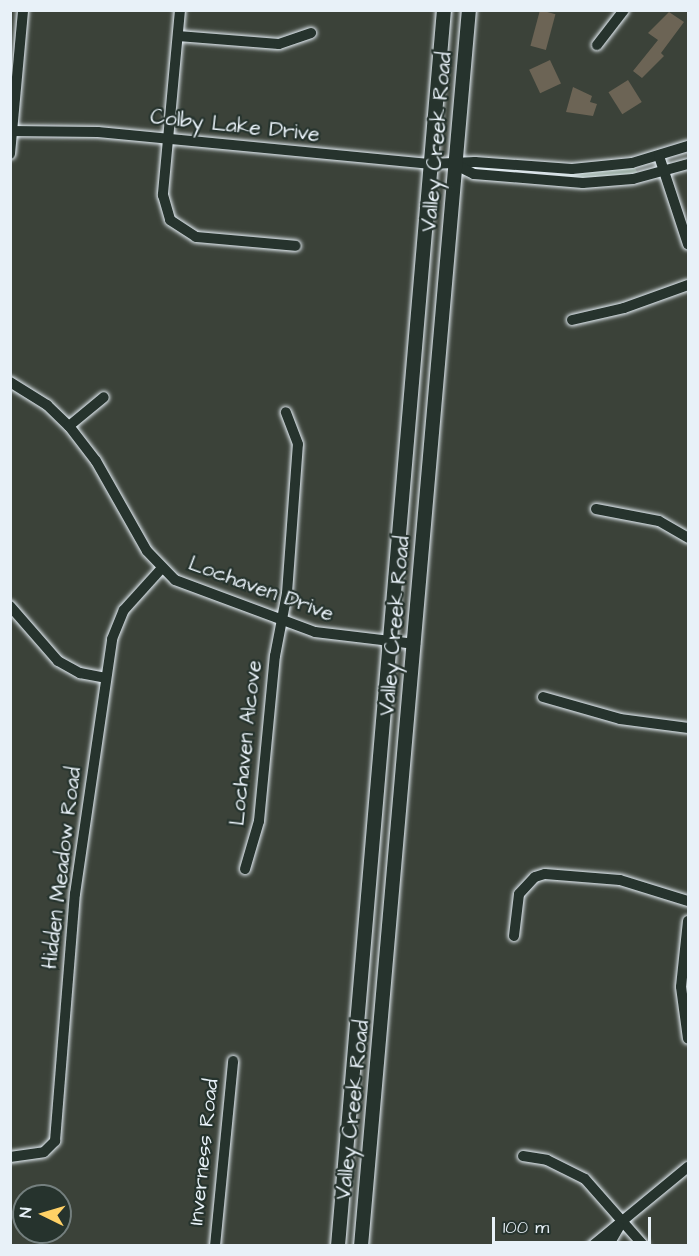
<!DOCTYPE html>
<style>
body{margin:0}
#map{position:relative;width:699px;height:1256px;overflow:hidden;background:#3b4239;font-family:"Architects Daughter",sans-serif}
div>[style]{position:absolute}
.green>*{inset:0;background:#526e56}
.building>*{inset:0;background:#6c6455;transform-origin:0 0}
.roads{filter:drop-shadow(0 0 2px #e8f1f8) drop-shadow(0 0 2px #e8f1f8)}
.minor>*{height:10px;margin:-5px;padding:0 5px;transform-origin:5px;border-radius:5px;background:#26332d}
.major>*{height:14px;margin:-7px;padding:0 7px;transform-origin:7px;border-radius:7px;background:#26332d}
span{translate:-50% -50%;white-space:nowrap;text-align:center;line-height:1.15;-webkit-text-stroke:4.5px #26332d;paint-order:stroke}
.street-label{font-size:21px;color:#e8f1f8}
.frame{position:absolute;inset:0;border:12px solid #e8f1f8;pointer-events:none}
.north{position:absolute;left:12px;top:1184px;width:60px;height:60px;box-sizing:border-box;background:#26332d;border:2px solid #747f7e;border-radius:50%;rotate:275deg;font-size:16px;font-weight:700;line-height:24px;text-align:center;color:#e8f1f8}
.north::after{content:'';display:block;margin:auto;width:21px;height:27px;background:#ffd166;clip-path:polygon(50% 0,100% 100%,50% 72%,0 100%)}
.scale{position:absolute;left:492px;top:1217px;width:159px;height:27px;box-sizing:border-box;border:3px solid #e8f1f8;border-top:0;padding-left:8px;font-size:18px;line-height:21px;white-space:nowrap;color:#e8f1f8;-webkit-text-stroke:4px #26332d;paint-order:stroke}
</style>
<div id="map">
<div class="green">
<div style="clip-path:polygon(635px 168px,637px 172px,620px 177px,560px 178px,560px 174px)"></div>
</div>
<div class="building">
<div style="left:540px;top:10px;width:16px;height:37px;rotate:15deg"></div>
<div style="clip-path:polygon(669px 12px,684px 22px,661px 53px,664px 56px,642px 78px,633px 71px,658px 40px,648px 33px)"></div>
<div style="left:550px;top:60px;width:26px;height:23px;rotate:65deg"></div>
<div style="left:628px;top:80px;width:26px;height:23px;rotate:58deg"></div>
<div style="clip-path:polygon(573px 87px,592px 96px,590px 102px,597px 104px,593px 116px,566px 112px)"></div>
</div>
<div class="roads">
<div class="minor">
<div style="left:180px;top:10px;width:186px;rotate:95.3deg"></div>
<div style="left:163px;top:195px;width:26px;rotate:74deg"></div>
<div style="left:170px;top:220px;width:31px;rotate:33deg"></div>
<div style="left:196px;top:237px;width:100px;rotate:5.1deg"></div>
<div style="left:178px;top:36px;width:101px;rotate:4.5deg"></div>
<div style="left:279px;top:44px;width:34px;rotate:-19deg"></div>
<div style="left:597px;top:45px;width:44px;rotate:-52.4deg"></div>
<div style="left:10px;top:131px;width:88px;rotate:0.7deg"></div>
<div style="left:98px;top:132px;width:335px;rotate:5.5deg"></div>
<div style="left:431px;top:164px;width:44px;rotate:-2.6deg"></div>
<div style="left:475px;top:162px;width:97px;rotate:4.1deg"></div>
<div style="left:572px;top:169px;width:60px;rotate:-5.7deg"></div>
<div style="left:632px;top:163px;width:59px;rotate:-16.9deg"></div>
<div style="left:10px;top:154px;width:145px;rotate:-84.8deg"></div>
<div style="left:659px;top:156px;width:93px;rotate:71.8deg"></div>
<div style="left:456px;top:165px;width:20px;rotate:27deg"></div>
<div style="left:474px;top:174px;width:109px;rotate:4.7deg"></div>
<div style="left:583px;top:183px;width:50px;rotate:-4.6deg"></div>
<div style="left:633px;top:179px;width:57px;rotate:-15.3deg"></div>
<div style="left:572px;top:320px;width:53px;rotate:-13deg"></div>
<div style="left:624px;top:308px;width:68px;rotate:-19.8deg"></div>
<div style="left:10px;top:382px;width:44px;rotate:31.9deg"></div>
<div style="left:47px;top:405px;width:30px;rotate:44deg"></div>
<div style="left:69px;top:426px;width:44px;rotate:52.4deg"></div>
<div style="left:96px;top:461px;width:103px;rotate:60.5deg"></div>
<div style="left:147px;top:551px;width:40px;rotate:46deg"></div>
<div style="left:175px;top:580px;width:149px;rotate:20.4deg"></div>
<div style="left:315px;top:632px;width:101px;rotate:6.8deg"></div>
<div style="left:69px;top:426px;width:45px;rotate:-39.6deg"></div>
<div style="left:596px;top:509px;width:64px;rotate:10.8deg"></div>
<div style="left:659px;top:521px;width:34px;rotate:30deg"></div>
<div style="left:10px;top:606px;width:73px;rotate:48.9deg"></div>
<div style="left:58px;top:661px;width:25px;rotate:29deg"></div>
<div style="left:80px;top:673px;width:26px;rotate:11deg"></div>
<div style="left:543px;top:697px;width:80px;rotate:15.9deg"></div>
<div style="left:620px;top:719px;width:69px;rotate:7.5deg"></div>
<div style="left:245px;top:869px;width:50px;rotate:-73.7deg"></div>
<div style="left:259px;top:821px;width:166px;rotate:-84.5deg"></div>
<div style="left:275px;top:656px;width:64px;rotate:-79.2deg"></div>
<div style="left:287px;top:593px;width:149px;rotate:-85.8deg"></div>
<div style="left:298px;top:444px;width:34px;rotate:-111deg"></div>
<div style="left:688px;top:921px;width:66px;rotate:96.1deg"></div>
<div style="left:681px;top:987px;width:52px;rotate:82.3deg"></div>
<div style="left:514px;top:936px;width:42px;rotate:-83.2deg"></div>
<div style="left:519px;top:894px;width:23px;rotate:-47deg"></div>
<div style="left:535px;top:877px;width:10px;rotate:-17deg"></div>
<div style="left:545px;top:874px;width:75px;rotate:4.6deg"></div>
<div style="left:620px;top:880px;width:71px;rotate:17.2deg"></div>
<div style="left:523px;top:1156px;width:24px;rotate:9deg"></div>
<div style="left:547px;top:1160px;width:42px;rotate:26.6deg"></div>
<div style="left:585px;top:1179px;width:89px;rotate:48.6deg"></div>
<div style="left:10px;top:1157px;width:34px;rotate:-8deg"></div>
<div style="left:44px;top:1152px;width:16px;rotate:-45deg"></div>
<div style="left:55px;top:1141px;width:248px;rotate:-85.4deg"></div>
<div style="left:75px;top:894px;width:258px;rotate:-81.7deg"></div>
<div style="left:112px;top:639px;width:31px;rotate:-68deg"></div>
<div style="left:124px;top:610px;width:55px;rotate:-47.9deg"></div>
<div style="left:215px;top:1246px;width:186px;rotate:-84.4deg"></div>
<div style="left:592px;top:1246px;width:124px;rotate:-39.5deg"></div>
<div style="left:608px;top:1246px;width:22px;rotate:-60deg"></div>
</div>
<div class="major">
<div style="left:338px;top:1246px;width:1241px;rotate:-85.1deg"></div>
<div style="left:361px;top:1246px;width:1241px;rotate:-85.01deg"></div>
</div>
</div>
<div class="street-label">
<span style="left:235px;top:126px;rotate:6deg">Colby Lake Drive</span>
<span style="left:437px;top:142px;rotate:-85deg">Valley Creek Road</span>
<span style="left:261px;top:589px;rotate:20deg">Lochaven Drive</span>
<span style="left:395px;top:626px;rotate:-85deg">Valley Creek Road</span>
<span style="left:246px;top:743px;rotate:-84deg">Lochaven Alcove</span>
<span style="left:62px;top:868px;rotate:-83deg">Hidden Meadow Road</span>
<span style="left:353px;top:1110px;rotate:-84deg">Valley Creek Road</span>
<span style="left:204px;top:1152px;rotate:-84deg">Inverness Road</span>
</div>
<div class="frame"></div>
<div class="north">N</div>
<div class="scale">100 m</div>
</div>
